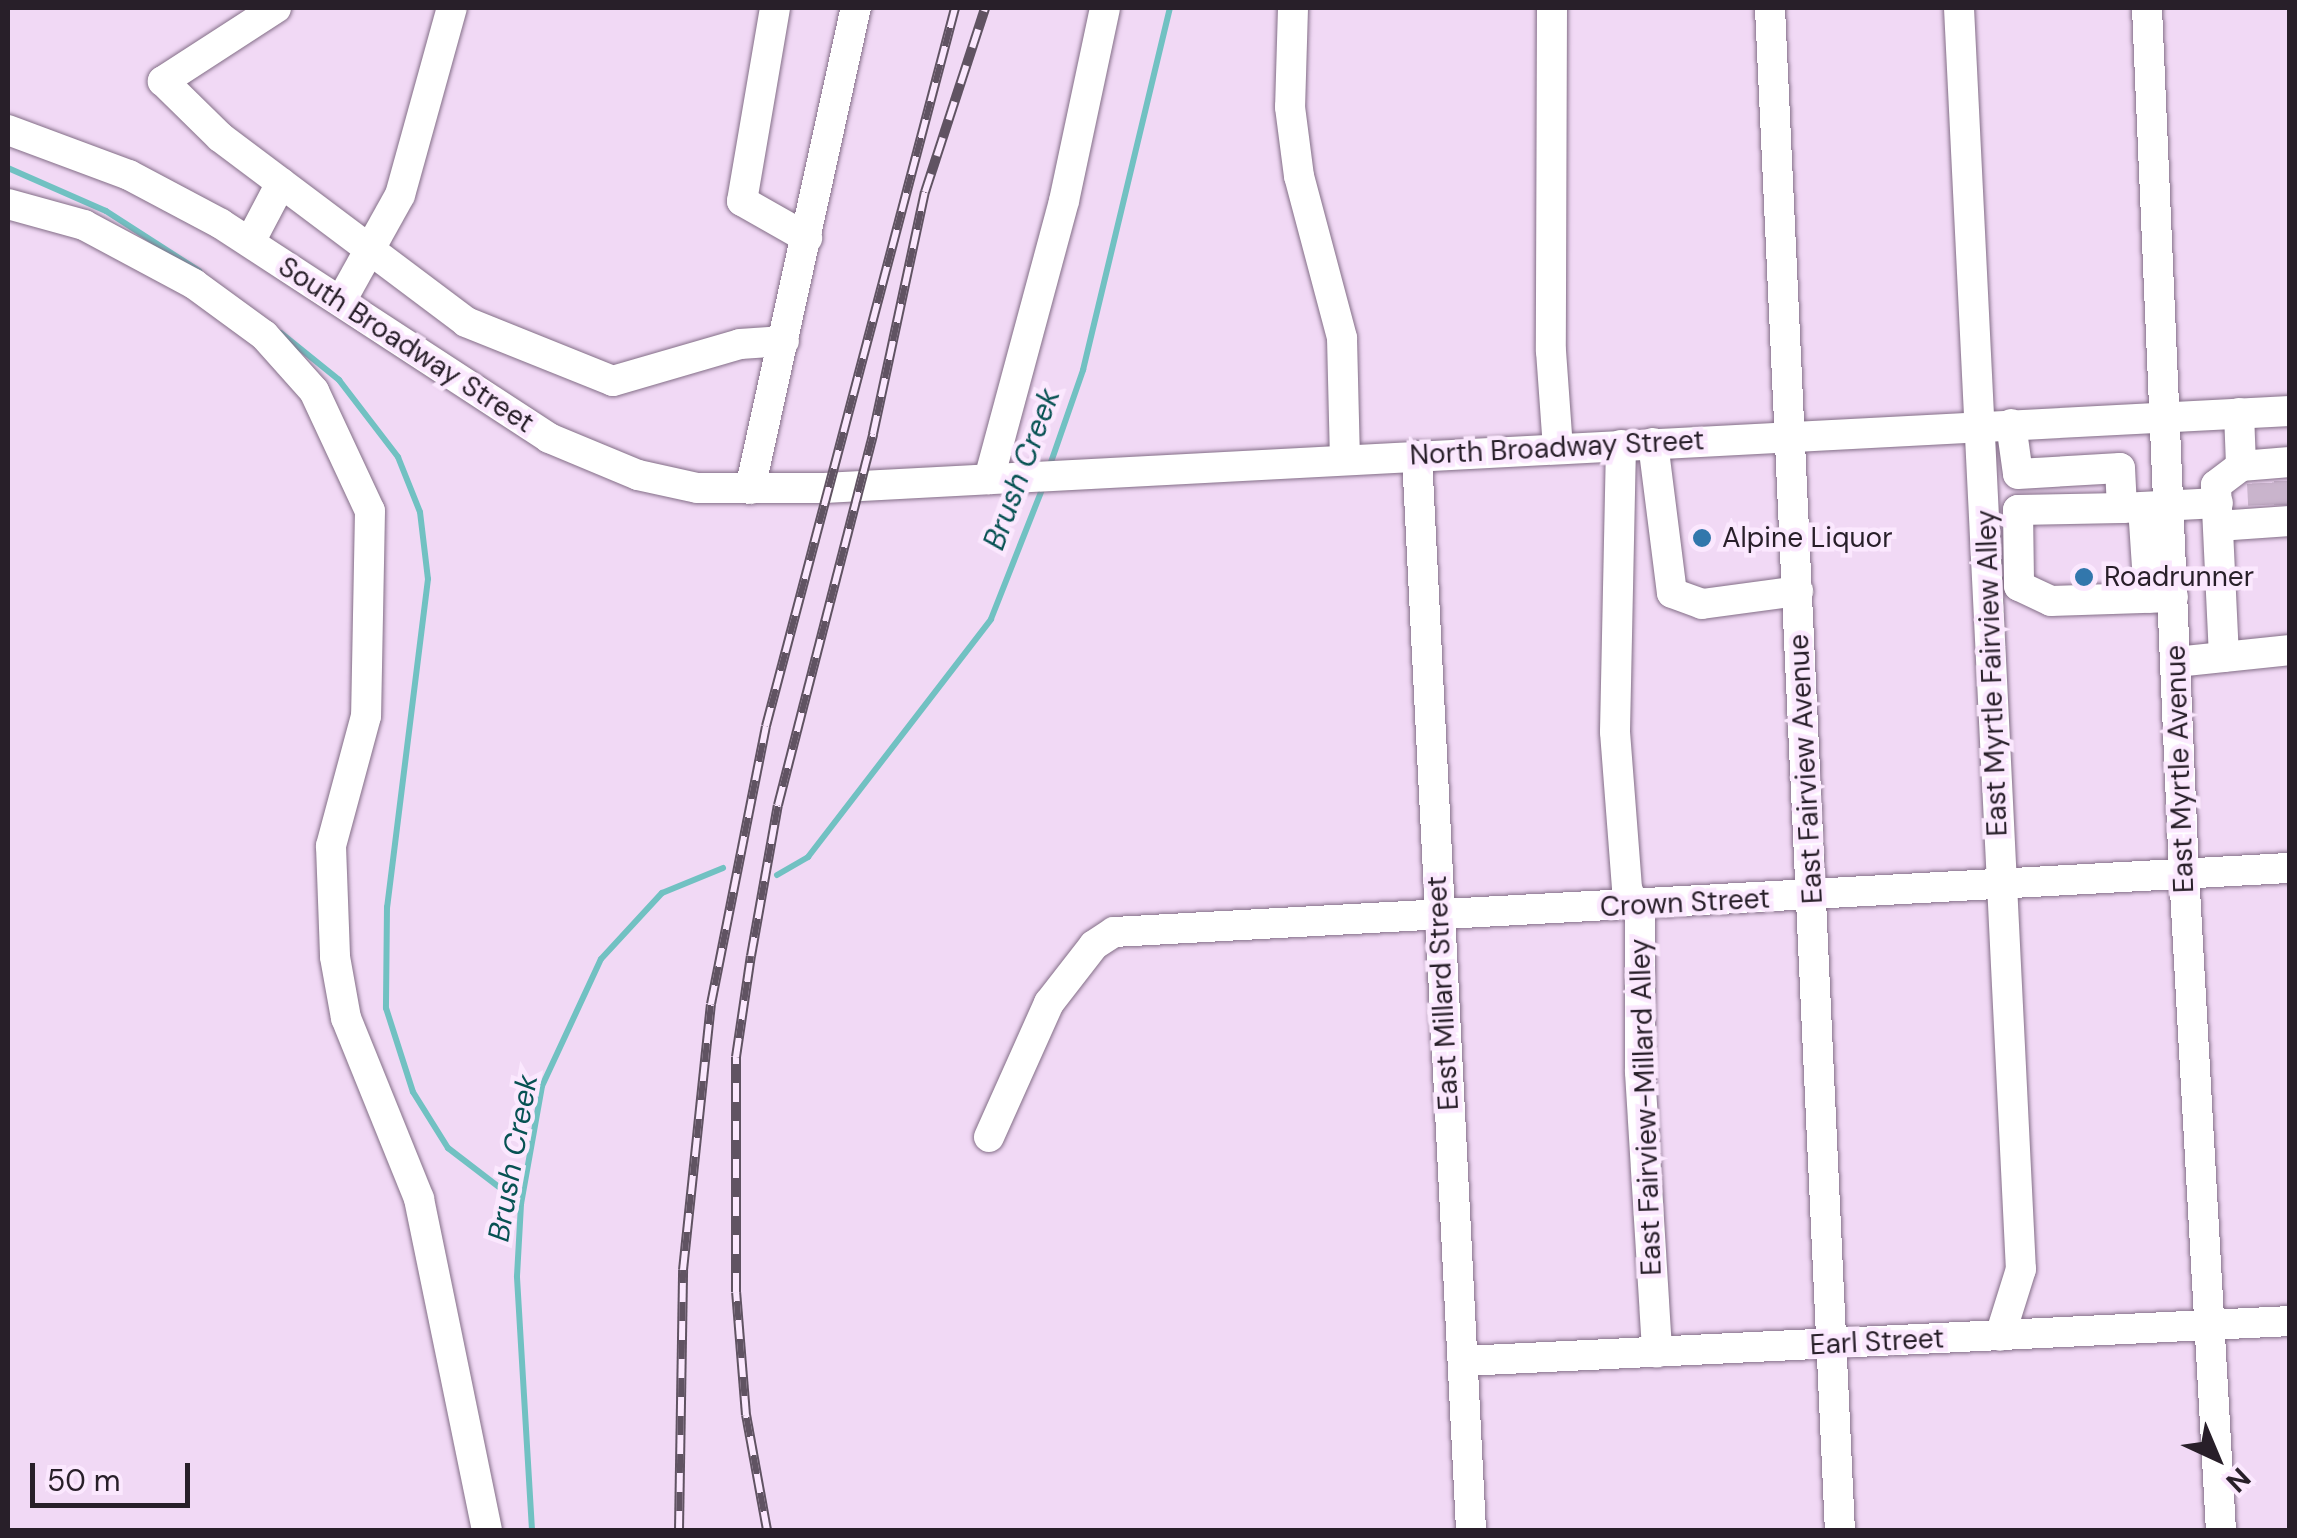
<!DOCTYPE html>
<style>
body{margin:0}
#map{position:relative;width:2297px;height:1538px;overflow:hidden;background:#f1d9f5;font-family:"DM Sans",sans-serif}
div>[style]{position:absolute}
.stream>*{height:6px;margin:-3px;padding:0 3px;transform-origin:3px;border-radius:3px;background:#71c1c2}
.minor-tunnel>*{height:30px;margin-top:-15px;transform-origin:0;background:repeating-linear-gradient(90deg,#c9b4cc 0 30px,transparent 0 45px)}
.roads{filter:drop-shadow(0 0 2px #836e87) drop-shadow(0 0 2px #836e87)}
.minor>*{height:30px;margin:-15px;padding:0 15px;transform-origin:15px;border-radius:15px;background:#fff}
.rail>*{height:10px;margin-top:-5px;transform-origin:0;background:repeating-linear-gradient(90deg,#fbe8fe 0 19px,#605362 0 38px);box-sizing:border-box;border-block:2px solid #605362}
.dots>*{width:28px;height:28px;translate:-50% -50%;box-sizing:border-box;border:5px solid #fbe8fe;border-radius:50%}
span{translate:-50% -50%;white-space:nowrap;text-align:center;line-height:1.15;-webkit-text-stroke:9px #fbe8fe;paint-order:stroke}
.street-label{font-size:28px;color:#281f29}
.poi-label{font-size:28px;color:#281f29}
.left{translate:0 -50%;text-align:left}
.water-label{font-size:30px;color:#075253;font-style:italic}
.frame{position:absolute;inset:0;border:10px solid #281f29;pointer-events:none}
.north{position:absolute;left:2167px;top:1408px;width:100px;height:100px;-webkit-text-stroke:8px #fbe8fe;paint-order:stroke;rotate:136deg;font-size:28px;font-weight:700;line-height:40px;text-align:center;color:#281f29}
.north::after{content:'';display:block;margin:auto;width:35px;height:45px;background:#281f29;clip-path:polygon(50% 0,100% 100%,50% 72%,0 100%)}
.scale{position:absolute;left:30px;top:1463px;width:160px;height:45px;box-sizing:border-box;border:5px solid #281f29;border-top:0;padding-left:12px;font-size:30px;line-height:35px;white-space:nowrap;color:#281f29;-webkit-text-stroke:8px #fbe8fe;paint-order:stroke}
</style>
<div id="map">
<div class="stream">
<div style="left:8px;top:168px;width:107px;rotate:23.7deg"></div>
<div style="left:106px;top:211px;width:111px;rotate:32.8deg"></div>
<div style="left:281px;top:333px;width:75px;rotate:39deg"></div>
<div style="left:339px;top:380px;width:97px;rotate:52.5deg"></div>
<div style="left:398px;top:457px;width:59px;rotate:68.2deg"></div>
<div style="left:420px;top:512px;width:67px;rotate:83.2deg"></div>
<div style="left:428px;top:579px;width:331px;rotate:97.1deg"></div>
<div style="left:387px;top:907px;width:101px;rotate:90.6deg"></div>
<div style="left:386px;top:1008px;width:88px;rotate:72.2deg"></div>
<div style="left:413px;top:1092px;width:66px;rotate:58deg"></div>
<div style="left:448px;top:1148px;width:92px;rotate:37.5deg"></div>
<div style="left:1050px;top:465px;width:101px;rotate:-70.8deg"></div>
<div style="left:1083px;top:370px;width:372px;rotate:-76.5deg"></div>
<div style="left:777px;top:875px;width:36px;rotate:-30deg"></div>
<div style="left:808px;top:857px;width:300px;rotate:-52.4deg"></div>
<div style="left:991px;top:619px;width:142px;rotate:-68.5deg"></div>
<div style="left:532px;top:1530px;width:254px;rotate:-93.4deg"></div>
<div style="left:517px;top:1276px;width:72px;rotate:-86.8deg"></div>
<div style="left:521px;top:1204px;width:120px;rotate:-79.9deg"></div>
<div style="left:542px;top:1086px;width:140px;rotate:-65.1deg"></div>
<div style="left:601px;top:959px;width:90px;rotate:-47.3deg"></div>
<div style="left:662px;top:893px;width:66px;rotate:-22.3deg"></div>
</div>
<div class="minor-tunnel">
<div style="left:2289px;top:481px;width:24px;rotate:90deg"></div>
<div style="left:2262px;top:483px;width:22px;rotate:87deg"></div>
</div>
<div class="roads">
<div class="minor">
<div style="left:276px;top:8px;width:135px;rotate:147.1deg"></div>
<div style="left:163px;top:81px;width:80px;rotate:44.5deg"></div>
<div style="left:220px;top:137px;width:308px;rotate:36.9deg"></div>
<div style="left:466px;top:322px;width:158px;rotate:21.9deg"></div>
<div style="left:613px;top:381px;width:132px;rotate:-16.2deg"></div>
<div style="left:740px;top:344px;width:44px;rotate:-3.9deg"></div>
<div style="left:775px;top:8px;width:196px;rotate:99.7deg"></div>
<div style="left:742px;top:201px;width:75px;rotate:29.6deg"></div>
<div style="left:1293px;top:8px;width:99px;rotate:91.7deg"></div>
<div style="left:1290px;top:107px;width:70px;rotate:82.6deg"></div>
<div style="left:1299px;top:176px;width:168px;rotate:75.1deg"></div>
<div style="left:1342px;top:338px;width:121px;rotate:88.6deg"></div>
<div style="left:1552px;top:8px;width:343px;rotate:90.2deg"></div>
<div style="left:1551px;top:351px;width:97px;rotate:85.9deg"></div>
<div style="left:1770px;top:8px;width:1524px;rotate:87.37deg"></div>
<div style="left:1959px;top:8px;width:1263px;rotate:87.19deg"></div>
<div style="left:2021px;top:1269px;width:70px;rotate:107.4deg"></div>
<div style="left:2147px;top:8px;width:866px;rotate:87.55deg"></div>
<div style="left:2184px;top:873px;width:658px;rotate:86.78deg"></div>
<div style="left:8px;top:130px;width:129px;rotate:20.4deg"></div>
<div style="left:129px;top:175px;width:104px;rotate:28deg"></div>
<div style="left:221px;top:224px;width:392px;rotate:33.1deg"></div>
<div style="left:549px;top:438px;width:96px;rotate:22.6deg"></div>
<div style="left:638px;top:475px;width:60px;rotate:12.4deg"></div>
<div style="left:697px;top:488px;width:127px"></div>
<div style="left:824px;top:488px;width:1468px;rotate:-3.01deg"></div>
<div style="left:8px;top:204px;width:79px;rotate:15.4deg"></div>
<div style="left:84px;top:225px;width:125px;rotate:28.2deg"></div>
<div style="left:194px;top:284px;width:87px;rotate:36.1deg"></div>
<div style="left:264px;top:335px;width:75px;rotate:48.2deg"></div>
<div style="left:314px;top:391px;width:132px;rotate:65deg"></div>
<div style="left:370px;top:511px;width:205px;rotate:91.1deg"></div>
<div style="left:366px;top:716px;width:135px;rotate:105.1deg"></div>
<div style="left:331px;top:846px;width:111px;rotate:87.9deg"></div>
<div style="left:335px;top:957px;width:62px;rotate:79.8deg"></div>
<div style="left:346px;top:1018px;width:195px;rotate:68deg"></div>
<div style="left:419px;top:1199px;width:338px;rotate:78.4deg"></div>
<div style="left:250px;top:242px;width:67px;rotate:-62.3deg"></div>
<div style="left:341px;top:301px;width:121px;rotate:-60.9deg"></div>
<div style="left:400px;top:195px;width:194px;rotate:-74.5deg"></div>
<div style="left:2239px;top:413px;width:53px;rotate:87.8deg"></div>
<div style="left:2241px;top:466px;width:49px;rotate:-4.7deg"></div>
<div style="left:2011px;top:424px;width:50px;rotate:82deg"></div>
<div style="left:2018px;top:474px;width:102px;rotate:-3.4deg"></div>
<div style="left:2120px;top:468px;width:40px;rotate:87.1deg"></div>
<div style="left:2122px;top:508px;width:104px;rotate:178.9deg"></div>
<div style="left:2018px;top:510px;width:76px;rotate:89.2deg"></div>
<div style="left:2019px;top:586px;width:35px;rotate:25deg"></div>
<div style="left:2051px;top:601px;width:122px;rotate:-1.9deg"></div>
<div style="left:1653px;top:443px;width:151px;rotate:82.8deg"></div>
<div style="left:1672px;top:593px;width:32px;rotate:20deg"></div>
<div style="left:1702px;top:604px;width:97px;rotate:-7.7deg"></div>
<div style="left:1621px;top:445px;width:287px;rotate:91.2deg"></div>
<div style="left:1615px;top:732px;width:157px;rotate:85.6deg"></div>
<div style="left:1627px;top:889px;width:31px;rotate:65deg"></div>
<div style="left:1640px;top:917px;width:155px;rotate:90deg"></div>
<div style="left:1640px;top:1072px;width:281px;rotate:86.5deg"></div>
<div style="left:1417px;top:456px;width:1075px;rotate:87.12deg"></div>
<div style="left:989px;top:479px;width:288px;rotate:-74.9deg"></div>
<div style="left:1064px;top:201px;width:197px;rotate:-78deg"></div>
<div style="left:750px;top:489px;width:493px;rotate:-77.6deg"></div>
<div style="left:2143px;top:507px;width:91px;rotate:86.2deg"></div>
<div style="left:2122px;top:508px;width:96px;rotate:-3deg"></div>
<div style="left:2218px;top:526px;width:72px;rotate:-4deg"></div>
<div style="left:2224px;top:657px;width:172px;rotate:-92.7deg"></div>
<div style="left:2216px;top:485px;width:31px;rotate:-37deg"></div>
<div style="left:2176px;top:662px;width:115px;rotate:-6deg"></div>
<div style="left:989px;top:1137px;width:147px;rotate:-65.9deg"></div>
<div style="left:1049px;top:1003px;width:73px;rotate:-52.2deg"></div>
<div style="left:1094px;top:945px;width:24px;rotate:-33deg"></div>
<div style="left:1114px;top:932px;width:1178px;rotate:-3.12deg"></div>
<div style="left:1464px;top:1361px;width:827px;rotate:-2.77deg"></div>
</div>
</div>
<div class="rail">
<div style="left:679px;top:1530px;width:260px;rotate:-89.1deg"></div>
<div style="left:683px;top:1270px;width:267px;rotate:-84deg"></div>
<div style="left:711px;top:1004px;width:283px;rotate:-78.8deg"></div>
<div style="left:766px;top:726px;width:742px;rotate:-75.25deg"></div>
<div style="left:767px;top:1530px;width:117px;rotate:-100.3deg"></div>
<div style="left:746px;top:1415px;width:123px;rotate:-94.6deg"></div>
<div style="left:736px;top:1292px;width:235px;rotate:-90deg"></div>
<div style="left:736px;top:1057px;width:102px;rotate:-81.6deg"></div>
<div style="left:751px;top:956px;width:153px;rotate:-79.9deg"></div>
<div style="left:778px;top:805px;width:383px;rotate:-75.6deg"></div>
<div style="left:873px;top:434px;width:248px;rotate:-77.9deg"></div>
<div style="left:925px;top:192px;width:194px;rotate:-71.9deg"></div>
</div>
<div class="dots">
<div style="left:1702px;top:538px;background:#3277ac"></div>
<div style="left:2084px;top:577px;background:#3277ac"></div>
</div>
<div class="street-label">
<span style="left:406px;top:345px;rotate:33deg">South Broadway Street</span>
<span style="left:1557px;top:448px;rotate:-3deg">North Broadway Street</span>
<span style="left:1992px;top:673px;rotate:-92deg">East Myrtle Fairview Alley</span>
<span style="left:1806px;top:769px;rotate:-93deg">East Fairview Avenue</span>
<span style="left:2180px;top:769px;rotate:-92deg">East Myrtle Avenue</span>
<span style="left:1685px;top:903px;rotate:-3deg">Crown Street</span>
<span style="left:1443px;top:993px;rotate:-93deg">East Millard Street</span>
<span style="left:1646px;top:1107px;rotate:-92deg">East Fairview-Millard Alley</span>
<span style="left:1877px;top:1342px;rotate:-3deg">Earl Street</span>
</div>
<div class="poi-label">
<span class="left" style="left:1722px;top:538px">Alpine Liquor</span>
<span class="left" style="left:2104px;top:577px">Roadrunner</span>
</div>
<div class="water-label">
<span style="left:1022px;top:469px;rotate:-70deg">Brush Creek</span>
<span style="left:513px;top:1158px;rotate:-80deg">Brush Creek</span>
</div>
<div class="frame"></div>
<div class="north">N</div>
<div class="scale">50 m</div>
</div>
